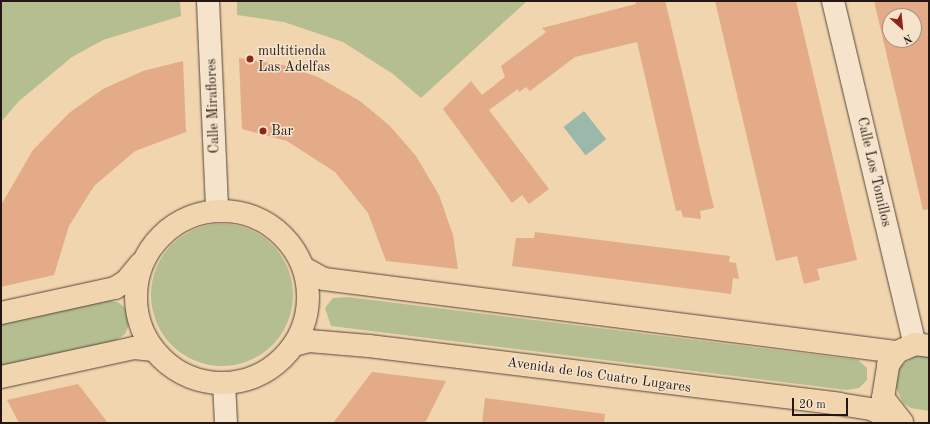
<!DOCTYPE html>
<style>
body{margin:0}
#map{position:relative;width:930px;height:424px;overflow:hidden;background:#f0d5af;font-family:"Old Standard TT",serif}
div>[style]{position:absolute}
.green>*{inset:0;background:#b4be90}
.round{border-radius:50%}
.water>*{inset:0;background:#9ab9ab;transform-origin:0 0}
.building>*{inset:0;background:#e3ab88}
.roads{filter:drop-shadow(0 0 1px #57463a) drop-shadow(0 0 1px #57463a)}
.minor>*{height:22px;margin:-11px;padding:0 11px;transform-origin:11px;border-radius:11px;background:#f5e4cb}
.major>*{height:22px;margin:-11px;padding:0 11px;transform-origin:11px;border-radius:11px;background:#f0d5af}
.major>.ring{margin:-11px;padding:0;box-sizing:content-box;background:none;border:22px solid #f0d5af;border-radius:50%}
.dots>*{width:11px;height:11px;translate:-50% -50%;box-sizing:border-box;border:2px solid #f5e4cb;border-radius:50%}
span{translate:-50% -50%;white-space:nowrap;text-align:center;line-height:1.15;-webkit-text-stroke:3px #f5e4cb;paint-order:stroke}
.poi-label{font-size:14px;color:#241713}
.left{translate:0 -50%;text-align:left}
.street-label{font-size:14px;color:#241713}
.frame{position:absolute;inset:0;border:2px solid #241713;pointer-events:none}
.north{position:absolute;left:882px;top:8px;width:40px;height:40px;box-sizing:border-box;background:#f5e4cb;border:1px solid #a19281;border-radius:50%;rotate:153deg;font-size:11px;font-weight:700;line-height:16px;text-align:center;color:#241713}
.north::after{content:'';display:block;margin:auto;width:14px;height:18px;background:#8f2418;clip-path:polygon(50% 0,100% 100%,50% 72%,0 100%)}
.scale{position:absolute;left:792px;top:398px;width:56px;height:18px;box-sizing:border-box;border:2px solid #241713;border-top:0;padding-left:5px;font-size:12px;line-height:14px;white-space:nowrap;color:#241713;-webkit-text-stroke:3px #f5e4cb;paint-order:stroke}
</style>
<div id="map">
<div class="green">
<div style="clip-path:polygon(1px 1px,180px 1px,181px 16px,103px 40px,72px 57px,19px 101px,1px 122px)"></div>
<div style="clip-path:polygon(237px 1px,527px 1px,421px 98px,393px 74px,343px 42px,284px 22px,237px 15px)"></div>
<div class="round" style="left:151px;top:224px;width:142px;height:142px"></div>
<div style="clip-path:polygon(347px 297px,858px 360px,867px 368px,867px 380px,859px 388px,847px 390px,331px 326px,325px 308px,333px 298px)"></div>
<div style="clip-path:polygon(103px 300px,118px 302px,127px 310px,130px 323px,125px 334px,112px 343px,1px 366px,1px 322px)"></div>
<div style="clip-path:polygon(917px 355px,929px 355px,929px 411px,911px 408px,903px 403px,895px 385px,900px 366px)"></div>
</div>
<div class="water">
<div style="left:584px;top:111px;width:36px;height:26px;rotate:52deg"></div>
</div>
<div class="building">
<div style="clip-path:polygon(636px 1px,665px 1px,666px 4px,714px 208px,700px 211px,701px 219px,683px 217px,681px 210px,676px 211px,637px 42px,575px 57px,530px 91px,526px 87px,519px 92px,518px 89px,489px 110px,549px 189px,529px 204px,522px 195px,512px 203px,443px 109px,471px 81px,482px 95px,505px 77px,501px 66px,546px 32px,542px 28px,636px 4px)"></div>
<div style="clip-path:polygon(715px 1px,796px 1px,857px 260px,817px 269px,820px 280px,804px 284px,797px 256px,776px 261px)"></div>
<div style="clip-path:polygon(evenodd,874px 1px,929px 1px,929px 209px,923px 210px,874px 1px,890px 16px,914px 16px,914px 40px,890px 40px,890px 16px)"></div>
<div style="clip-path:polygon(239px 58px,283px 65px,318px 77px,360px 101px,390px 126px,416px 156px,439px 195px,453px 235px,458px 269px,386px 261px,368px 213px,335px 172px,287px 141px,242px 129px)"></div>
<div style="clip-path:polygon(183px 61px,186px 132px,135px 151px,94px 186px,69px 226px,54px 275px,1px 287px,1px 205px,33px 150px,69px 113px,103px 89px,143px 71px)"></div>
<div style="clip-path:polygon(535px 232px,730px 256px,729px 262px,736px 263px,739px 279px,733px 278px,731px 294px,512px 266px,516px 238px,534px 238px)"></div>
<div style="clip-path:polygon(372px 372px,446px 381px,425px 423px,333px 423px)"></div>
<div style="clip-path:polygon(78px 384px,108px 423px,19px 423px,7px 400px)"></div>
<div style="clip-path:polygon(485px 398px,605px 414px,604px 423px,482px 423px)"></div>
</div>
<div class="roads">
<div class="minor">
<div style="left:208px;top:1px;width:209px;rotate:87.5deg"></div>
<div style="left:833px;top:1px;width:353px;rotate:76.6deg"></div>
<div style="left:224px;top:383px;width:40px;rotate:87.1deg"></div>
</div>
<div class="major">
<div class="ring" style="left:136px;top:211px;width:150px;height:150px"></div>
<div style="left:304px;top:268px;width:23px;rotate:29deg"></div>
<div style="left:324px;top:279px;width:578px;rotate:7.26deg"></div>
<div style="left:1px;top:313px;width:117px;rotate:-12.4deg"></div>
<div style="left:115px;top:288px;width:13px;rotate:-32deg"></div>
<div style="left:126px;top:281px;width:23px;rotate:-50deg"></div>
<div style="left:294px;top:345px;width:16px;rotate:-15deg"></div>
<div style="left:309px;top:341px;width:60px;rotate:4.8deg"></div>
<div style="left:369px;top:346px;width:474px;rotate:7deg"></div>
<div style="left:839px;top:404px;width:32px;rotate:9deg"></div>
<div style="left:871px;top:409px;width:33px;rotate:25deg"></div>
<div style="left:1px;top:377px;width:136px;rotate:-12.3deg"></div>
<div style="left:134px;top:348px;width:20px;rotate:6deg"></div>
<div style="left:902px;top:422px;width:31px;rotate:-128deg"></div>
<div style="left:883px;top:398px;width:33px;rotate:-81deg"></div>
<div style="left:888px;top:365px;width:16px;rotate:-55deg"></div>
<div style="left:897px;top:352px;width:20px;rotate:-24deg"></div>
<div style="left:915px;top:344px;width:14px;rotate:8deg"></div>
</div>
</div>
<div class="dots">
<div style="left:250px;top:59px;background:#8f2418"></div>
<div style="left:263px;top:131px;background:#8f2418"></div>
</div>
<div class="poi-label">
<span class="left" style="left:258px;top:59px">multitienda<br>Las Adelfas</span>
<span class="left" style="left:271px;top:131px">Bar</span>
</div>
<div class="street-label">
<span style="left:213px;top:106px;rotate:-92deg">Calle Miraflores</span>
<span style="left:874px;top:172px;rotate:77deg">Calle Los Tomillos</span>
<span style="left:599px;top:375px;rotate:8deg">Avenida de los Cuatro Lugares</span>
</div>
<div class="frame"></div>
<div class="north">N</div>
<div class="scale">20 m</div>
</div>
